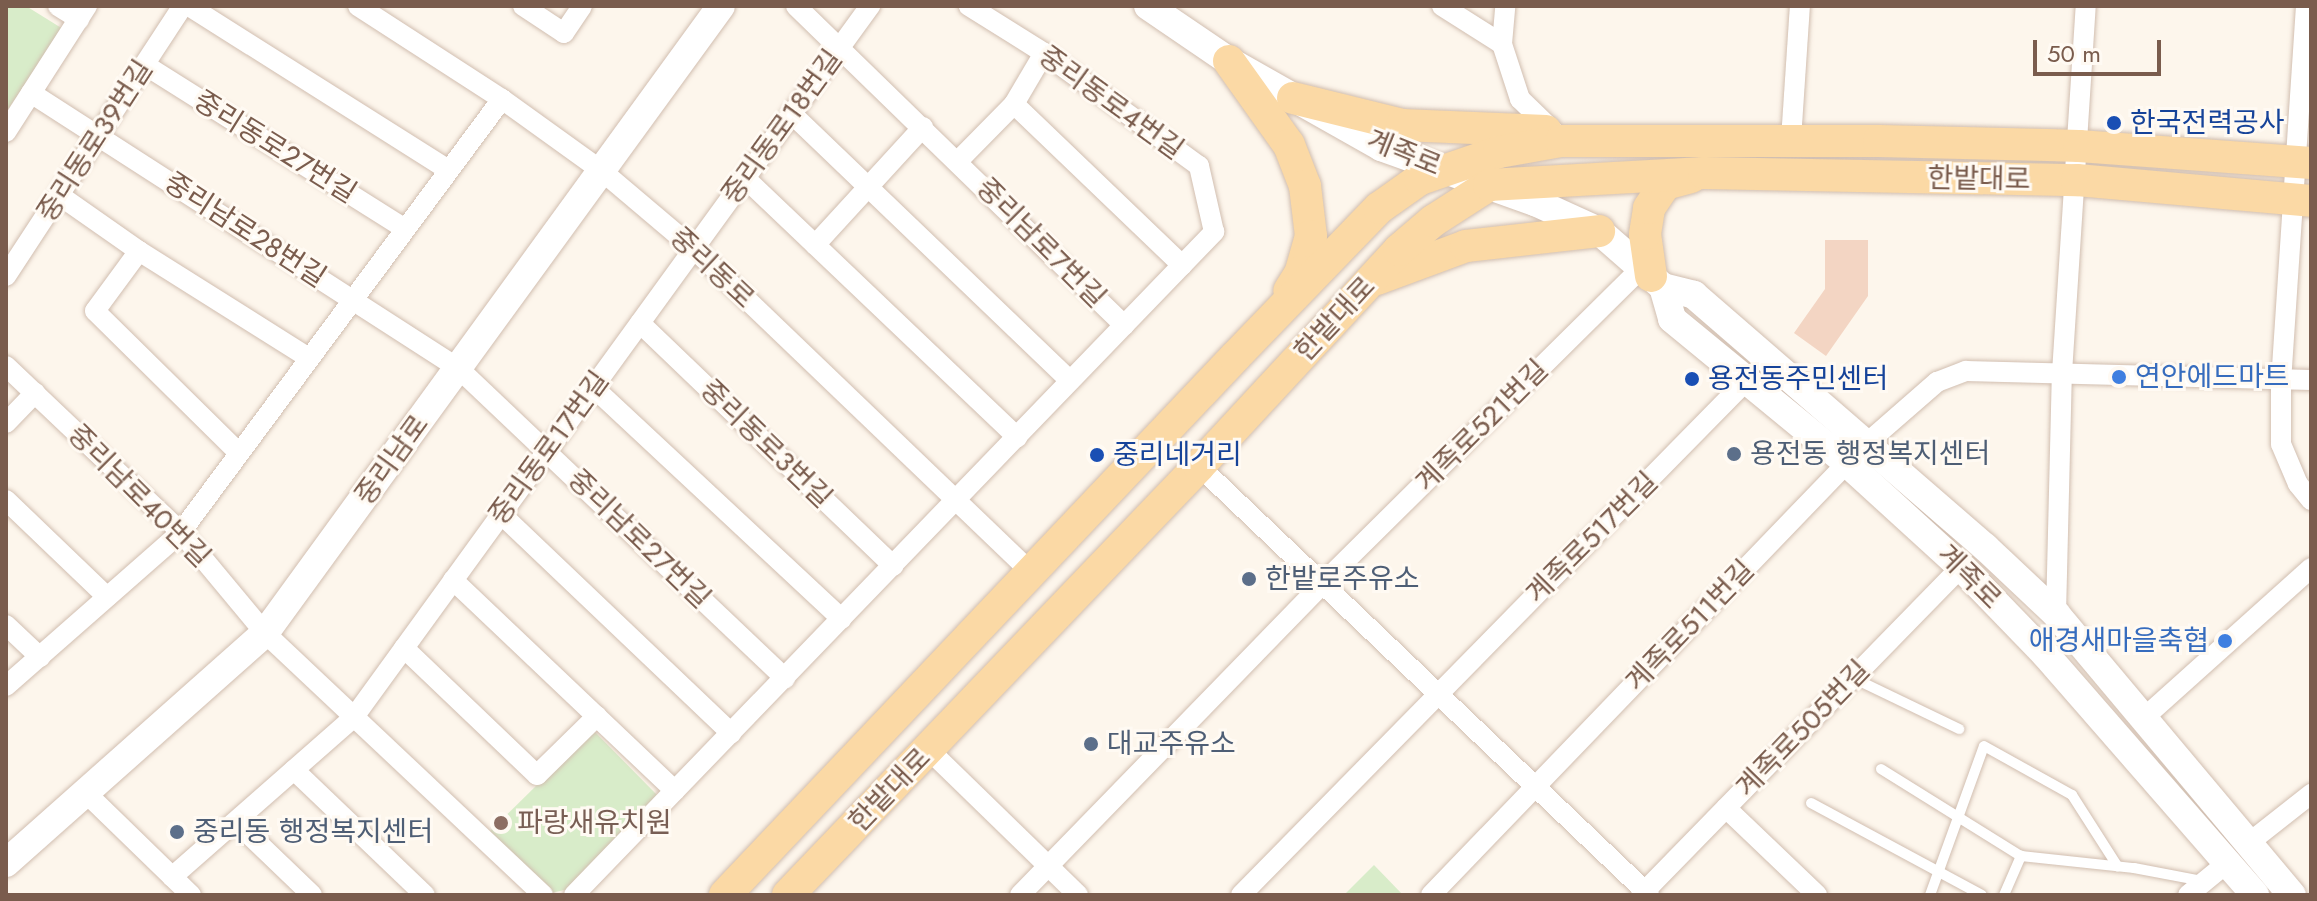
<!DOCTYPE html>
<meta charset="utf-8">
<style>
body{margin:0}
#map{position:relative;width:2317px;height:901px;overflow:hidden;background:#fdf6ec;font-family:Jost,"Noto Sans KR",sans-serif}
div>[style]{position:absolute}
.green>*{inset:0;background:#d8ecc9}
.building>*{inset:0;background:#f3d5c3}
.roads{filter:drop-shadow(0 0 2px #d1beb0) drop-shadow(0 0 2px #d1beb0)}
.lane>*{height:10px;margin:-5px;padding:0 5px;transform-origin:5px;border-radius:5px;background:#fff}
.street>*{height:20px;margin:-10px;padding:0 10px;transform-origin:10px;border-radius:10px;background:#fff}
.secondary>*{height:28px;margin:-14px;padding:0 14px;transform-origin:14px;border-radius:14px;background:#fff}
.primary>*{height:32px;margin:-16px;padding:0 16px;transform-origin:16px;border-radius:16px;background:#fbd9a5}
.dots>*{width:22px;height:22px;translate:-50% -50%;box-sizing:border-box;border:4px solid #fffaf3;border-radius:50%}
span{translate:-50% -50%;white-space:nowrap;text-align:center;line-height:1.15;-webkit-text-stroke:6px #fffaf3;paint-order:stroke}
.street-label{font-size:28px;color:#7a5c4d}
.transit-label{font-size:28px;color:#164399}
.left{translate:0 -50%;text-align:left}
.shop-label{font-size:28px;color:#366cbe}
.right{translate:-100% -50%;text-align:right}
.service-label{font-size:28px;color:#4e5e75}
.education-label{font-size:28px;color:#785e54}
.frame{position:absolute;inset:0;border:8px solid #7a5c4d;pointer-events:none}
.scale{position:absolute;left:2033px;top:40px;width:128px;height:36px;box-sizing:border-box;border:4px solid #7a5c4d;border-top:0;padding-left:10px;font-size:24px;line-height:28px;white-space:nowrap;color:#7a5c4d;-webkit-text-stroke:6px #fffaf3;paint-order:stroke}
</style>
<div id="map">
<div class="green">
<div style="clip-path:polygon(6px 6px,26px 6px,63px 29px,6px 112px)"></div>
<div style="clip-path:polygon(593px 730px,661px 799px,569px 889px,546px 894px,487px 834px)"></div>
<div style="clip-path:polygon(1374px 865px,1403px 895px,1344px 895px)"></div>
</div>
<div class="building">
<div style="clip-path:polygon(1825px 240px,1868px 240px,1868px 296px,1826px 356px,1794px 333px,1825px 289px)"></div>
</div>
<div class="roads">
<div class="lane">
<div style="left:1853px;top:678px;width:118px;rotate:25.7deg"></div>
<div style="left:1881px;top:769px;width:165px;rotate:31.9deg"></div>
<div style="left:2021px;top:856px;width:114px;rotate:6.1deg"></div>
<div style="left:2134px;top:868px;width:69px;rotate:10.8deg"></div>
<div style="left:1811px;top:803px;width:194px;rotate:28.3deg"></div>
<div style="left:1930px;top:895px;width:158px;rotate:-70.1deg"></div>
<div style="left:1984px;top:746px;width:101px;rotate:29.1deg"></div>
<div style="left:2072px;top:795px;width:85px;rotate:57.4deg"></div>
<div style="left:2004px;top:895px;width:43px;rotate:-66.4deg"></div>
</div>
<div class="street">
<div style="left:58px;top:6px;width:25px;rotate:32deg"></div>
<div style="left:189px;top:6px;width:307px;rotate:32.3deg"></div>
<div style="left:358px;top:6px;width:171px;rotate:32.9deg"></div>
<div style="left:502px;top:99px;width:123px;rotate:35.8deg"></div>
<div style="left:602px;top:171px;width:121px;rotate:40.3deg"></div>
<div style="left:694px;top:249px;width:467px;rotate:43.8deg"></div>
<div style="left:523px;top:6px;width:49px;rotate:33.4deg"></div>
<div style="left:564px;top:33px;width:32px;rotate:-56deg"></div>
<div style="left:796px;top:6px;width:458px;rotate:44.2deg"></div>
<div style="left:1442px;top:6px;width:71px;rotate:32.3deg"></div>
<div style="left:1502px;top:44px;width:38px;rotate:-85deg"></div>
<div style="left:2306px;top:6px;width:374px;rotate:93.8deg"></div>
<div style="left:2281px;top:379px;width:65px;rotate:90deg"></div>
<div style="left:2281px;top:444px;width:43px;rotate:67deg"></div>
<div style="left:2298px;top:484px;width:21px;rotate:51deg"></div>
<div style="left:1502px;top:44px;width:58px;rotate:71.9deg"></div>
<div style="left:1520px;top:99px;width:46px;rotate:44.1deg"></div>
<div style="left:145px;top:65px;width:307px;rotate:32.2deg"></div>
<div style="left:31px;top:93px;width:508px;rotate:32.78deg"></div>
<div style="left:458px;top:368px;width:451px;rotate:43.5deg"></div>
<div style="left:1014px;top:104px;width:233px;rotate:43.8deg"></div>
<div style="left:792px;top:114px;width:385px;rotate:43.8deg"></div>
<div style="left:6px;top:132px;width:150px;rotate:-57.3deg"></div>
<div style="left:1791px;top:140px;width:134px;rotate:-86.2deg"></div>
<div style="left:958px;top:161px;width:80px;rotate:-45.5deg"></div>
<div style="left:1014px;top:104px;width:59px;rotate:-59.5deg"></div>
<div style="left:745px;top:178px;width:376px;rotate:43.6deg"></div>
<div style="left:59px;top:195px;width:98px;rotate:35deg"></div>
<div style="left:139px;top:251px;width:201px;rotate:32.2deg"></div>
<div style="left:815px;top:245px;width:160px;rotate:-47.5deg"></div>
<div style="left:139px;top:251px;width:74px;rotate:126.3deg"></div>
<div style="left:95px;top:311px;width:202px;rotate:44.6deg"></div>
<div style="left:6px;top:276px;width:323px;rotate:-56.8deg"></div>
<div style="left:640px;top:323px;width:351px;rotate:43.8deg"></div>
<div style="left:6px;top:366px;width:241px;rotate:43.5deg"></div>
<div style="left:181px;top:532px;width:131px;rotate:50.3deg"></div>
<div style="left:265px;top:633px;width:382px;rotate:43.3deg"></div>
<div style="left:593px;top:387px;width:340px;rotate:43deg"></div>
<div style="left:6px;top:423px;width:42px;rotate:-46deg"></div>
<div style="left:1867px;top:443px;width:93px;rotate:-41.1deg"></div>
<div style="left:1937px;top:382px;width:31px;rotate:-21deg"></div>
<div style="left:1966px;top:371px;width:345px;rotate:1.5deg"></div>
<div style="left:1199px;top:466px;width:622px;rotate:43.63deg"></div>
<div style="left:6px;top:500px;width:140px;rotate:43.8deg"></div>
<div style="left:501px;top:514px;width:318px;rotate:43.6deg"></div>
<div style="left:453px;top:580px;width:306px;rotate:43.5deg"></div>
<div style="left:2056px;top:614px;width:241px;rotate:-88.6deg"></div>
<div style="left:2062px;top:373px;width:368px;rotate:-86.3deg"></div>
<div style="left:6px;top:625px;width:47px;rotate:43.3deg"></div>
<div style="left:404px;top:648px;width:184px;rotate:43.7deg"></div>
<div style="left:537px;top:775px;width:84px;rotate:-44.5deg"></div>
<div style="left:6px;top:686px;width:233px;rotate:-41.3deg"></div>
<div style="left:181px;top:532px;width:539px;rotate:-53.45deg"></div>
<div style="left:2145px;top:717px;width:223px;rotate:-41.9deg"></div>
<div style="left:929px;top:750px;width:208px;rotate:44.2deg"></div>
<div style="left:294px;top:770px;width:181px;rotate:43.7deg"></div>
<div style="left:85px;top:792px;width:148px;rotate:44.2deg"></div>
<div style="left:1726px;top:808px;width:126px;rotate:43.7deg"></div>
<div style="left:236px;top:822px;width:105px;rotate:43.8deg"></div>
<div style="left:2250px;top:842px;width:78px;rotate:-38.2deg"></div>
<div style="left:172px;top:877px;width:242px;rotate:-41.3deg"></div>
<div style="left:354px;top:717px;width:879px;rotate:-54.03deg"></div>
<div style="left:574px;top:895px;width:922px;rotate:-46.01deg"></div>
<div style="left:1214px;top:232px;width:68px;rotate:-102.8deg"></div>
<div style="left:1199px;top:166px;width:192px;rotate:-143.9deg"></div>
<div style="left:1044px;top:53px;width:89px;rotate:-147.9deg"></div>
<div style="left:1020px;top:895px;width:432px;rotate:-45.8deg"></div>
<div style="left:1321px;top:585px;width:452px;rotate:-44.7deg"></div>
<div style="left:1241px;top:895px;width:721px;rotate:-45.51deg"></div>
<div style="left:1431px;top:895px;width:600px;rotate:-46.08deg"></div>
<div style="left:1641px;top:895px;width:458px;rotate:-45.7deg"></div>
<div style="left:2188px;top:895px;width:50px;rotate:-39.4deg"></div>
</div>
<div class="secondary">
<div style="left:1148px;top:6px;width:98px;rotate:34.2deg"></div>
<div style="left:1229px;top:61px;width:175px;rotate:29.5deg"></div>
<div style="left:1381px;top:147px;width:164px;rotate:19.7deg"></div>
<div style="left:1535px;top:202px;width:70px;rotate:24.4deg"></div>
<div style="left:1599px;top:231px;width:85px;rotate:41.2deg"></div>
<div style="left:1663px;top:287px;width:33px;rotate:74deg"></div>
<div style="left:1672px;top:319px;width:227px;rotate:39.4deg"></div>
<div style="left:1847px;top:463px;width:154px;rotate:42.4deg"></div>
<div style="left:1961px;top:567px;width:122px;rotate:46deg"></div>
<div style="left:2046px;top:655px;width:318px;rotate:48.9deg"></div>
<div style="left:1663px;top:287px;width:32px;rotate:14deg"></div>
<div style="left:1694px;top:295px;width:385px;rotate:40.9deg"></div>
<div style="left:1985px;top:547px;width:98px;rotate:43.3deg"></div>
<div style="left:2056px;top:614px;width:367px;rotate:50deg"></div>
<div style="left:6px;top:863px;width:346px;rotate:-41.6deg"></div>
<div style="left:265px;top:633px;width:775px;rotate:-53.97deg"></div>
</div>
<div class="primary">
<div style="left:1229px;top:61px;width:103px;rotate:54.5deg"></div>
<div style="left:1289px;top:145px;width:44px;rotate:68.7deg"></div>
<div style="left:1305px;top:186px;width:50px;rotate:83.2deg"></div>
<div style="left:1311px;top:236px;width:37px;rotate:106deg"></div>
<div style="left:1301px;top:272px;width:22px;rotate:122deg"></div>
<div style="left:1293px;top:98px;width:112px;rotate:13.9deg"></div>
<div style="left:1402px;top:125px;width:144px;rotate:2.4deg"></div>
<div style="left:1651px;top:276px;width:42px;rotate:-98.1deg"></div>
<div style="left:1645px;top:234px;width:26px;rotate:-81deg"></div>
<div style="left:1649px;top:208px;width:29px;rotate:-56deg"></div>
<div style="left:1665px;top:184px;width:27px;rotate:-15deg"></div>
<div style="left:1377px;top:279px;width:95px;rotate:-20.3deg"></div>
<div style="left:1466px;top:246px;width:134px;rotate:-6.4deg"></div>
<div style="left:725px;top:895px;width:741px;rotate:-46.53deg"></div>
<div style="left:1235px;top:357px;width:207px;rotate:-46deg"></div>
<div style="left:1379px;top:208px;width:50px;rotate:-35.3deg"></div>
<div style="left:1420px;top:179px;width:83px;rotate:-18.9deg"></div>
<div style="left:1499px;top:152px;width:63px;rotate:-10.1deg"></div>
<div style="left:1561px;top:141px;width:318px"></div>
<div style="left:1879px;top:141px;width:200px;rotate:1.4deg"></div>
<div style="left:2079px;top:146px;width:233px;rotate:4.2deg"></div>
<div style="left:788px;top:895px;width:594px;rotate:-46.23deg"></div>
<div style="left:1199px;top:466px;width:294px;rotate:-47.2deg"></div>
<div style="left:1399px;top:250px;width:45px;rotate:-40.5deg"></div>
<div style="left:1433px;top:221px;width:67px;rotate:-32.7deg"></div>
<div style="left:1489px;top:185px;width:215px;rotate:-3.2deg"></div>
<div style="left:1704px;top:173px;width:373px;rotate:1.1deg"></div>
<div style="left:2077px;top:180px;width:235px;rotate:5.1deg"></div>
</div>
</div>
<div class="dots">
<div style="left:2114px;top:123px;background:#1a4fb4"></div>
<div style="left:2119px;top:377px;background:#3f7fe0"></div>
<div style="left:1692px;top:379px;background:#1a4fb4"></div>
<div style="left:1734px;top:454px;background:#5c6f8a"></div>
<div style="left:1097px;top:455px;background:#1a4fb4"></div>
<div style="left:1249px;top:579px;background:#5c6f8a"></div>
<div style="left:2225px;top:641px;background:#3f7fe0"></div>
<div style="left:1091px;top:744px;background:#5c6f8a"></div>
<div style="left:501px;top:823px;background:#8d6e63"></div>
<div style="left:177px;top:832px;background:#5c6f8a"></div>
</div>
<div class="street-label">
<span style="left:1111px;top:103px;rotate:36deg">중리동로4번길</span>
<span style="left:782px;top:127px;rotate:-54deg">중리동로18번길</span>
<span style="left:95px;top:141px;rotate:-57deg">중리동로39번길</span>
<span style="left:275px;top:147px;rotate:32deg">중리동로27번길</span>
<span style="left:1404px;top:153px;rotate:22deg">계족로</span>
<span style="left:1979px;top:179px;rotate:1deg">한밭대로</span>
<span style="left:245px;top:230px;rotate:33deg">중리남로28번길</span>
<span style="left:1041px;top:243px;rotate:45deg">중리남로7번길</span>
<span style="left:712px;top:268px;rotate:43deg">중리동로</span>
<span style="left:1335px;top:319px;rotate:-47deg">한밭대로</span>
<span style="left:1482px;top:426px;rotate:-45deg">계족로521번길</span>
<span style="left:766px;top:444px;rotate:44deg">중리동로3번길</span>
<span style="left:549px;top:448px;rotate:-54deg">중리동로17번길</span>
<span style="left:392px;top:460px;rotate:-54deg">중리남로</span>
<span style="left:139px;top:496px;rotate:45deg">중리남로40번길</span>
<span style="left:1592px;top:538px;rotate:-45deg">계족로517번길</span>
<span style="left:639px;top:539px;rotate:44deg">중리남로27번길</span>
<span style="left:1969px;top:577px;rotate:45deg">계족로</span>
<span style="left:1690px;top:626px;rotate:-46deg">계족로511번길</span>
<span style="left:1803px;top:729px;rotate:-46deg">계족로505번길</span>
<span style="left:890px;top:790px;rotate:-46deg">한밭대로</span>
</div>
<div class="transit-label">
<span class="left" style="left:2130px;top:123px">한국전력공사</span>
<span class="left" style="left:1708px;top:379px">용전동주민센터</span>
<span class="left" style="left:1113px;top:455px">중리네거리</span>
</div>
<div class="shop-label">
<span class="left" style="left:2135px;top:377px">연안에드마트</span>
<span class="right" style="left:2209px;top:641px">애경새마을축협</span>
</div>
<div class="service-label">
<span class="left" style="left:1750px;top:454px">용전동 행정복지센터</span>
<span class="left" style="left:1265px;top:579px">한밭로주유소</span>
<span class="left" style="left:1107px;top:744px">대교주유소</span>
<span class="left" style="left:193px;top:832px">중리동 행정복지센터</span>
</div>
<div class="education-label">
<span class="left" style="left:517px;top:823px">파랑새유치원</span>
</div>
<div class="frame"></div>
<div class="scale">50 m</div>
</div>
